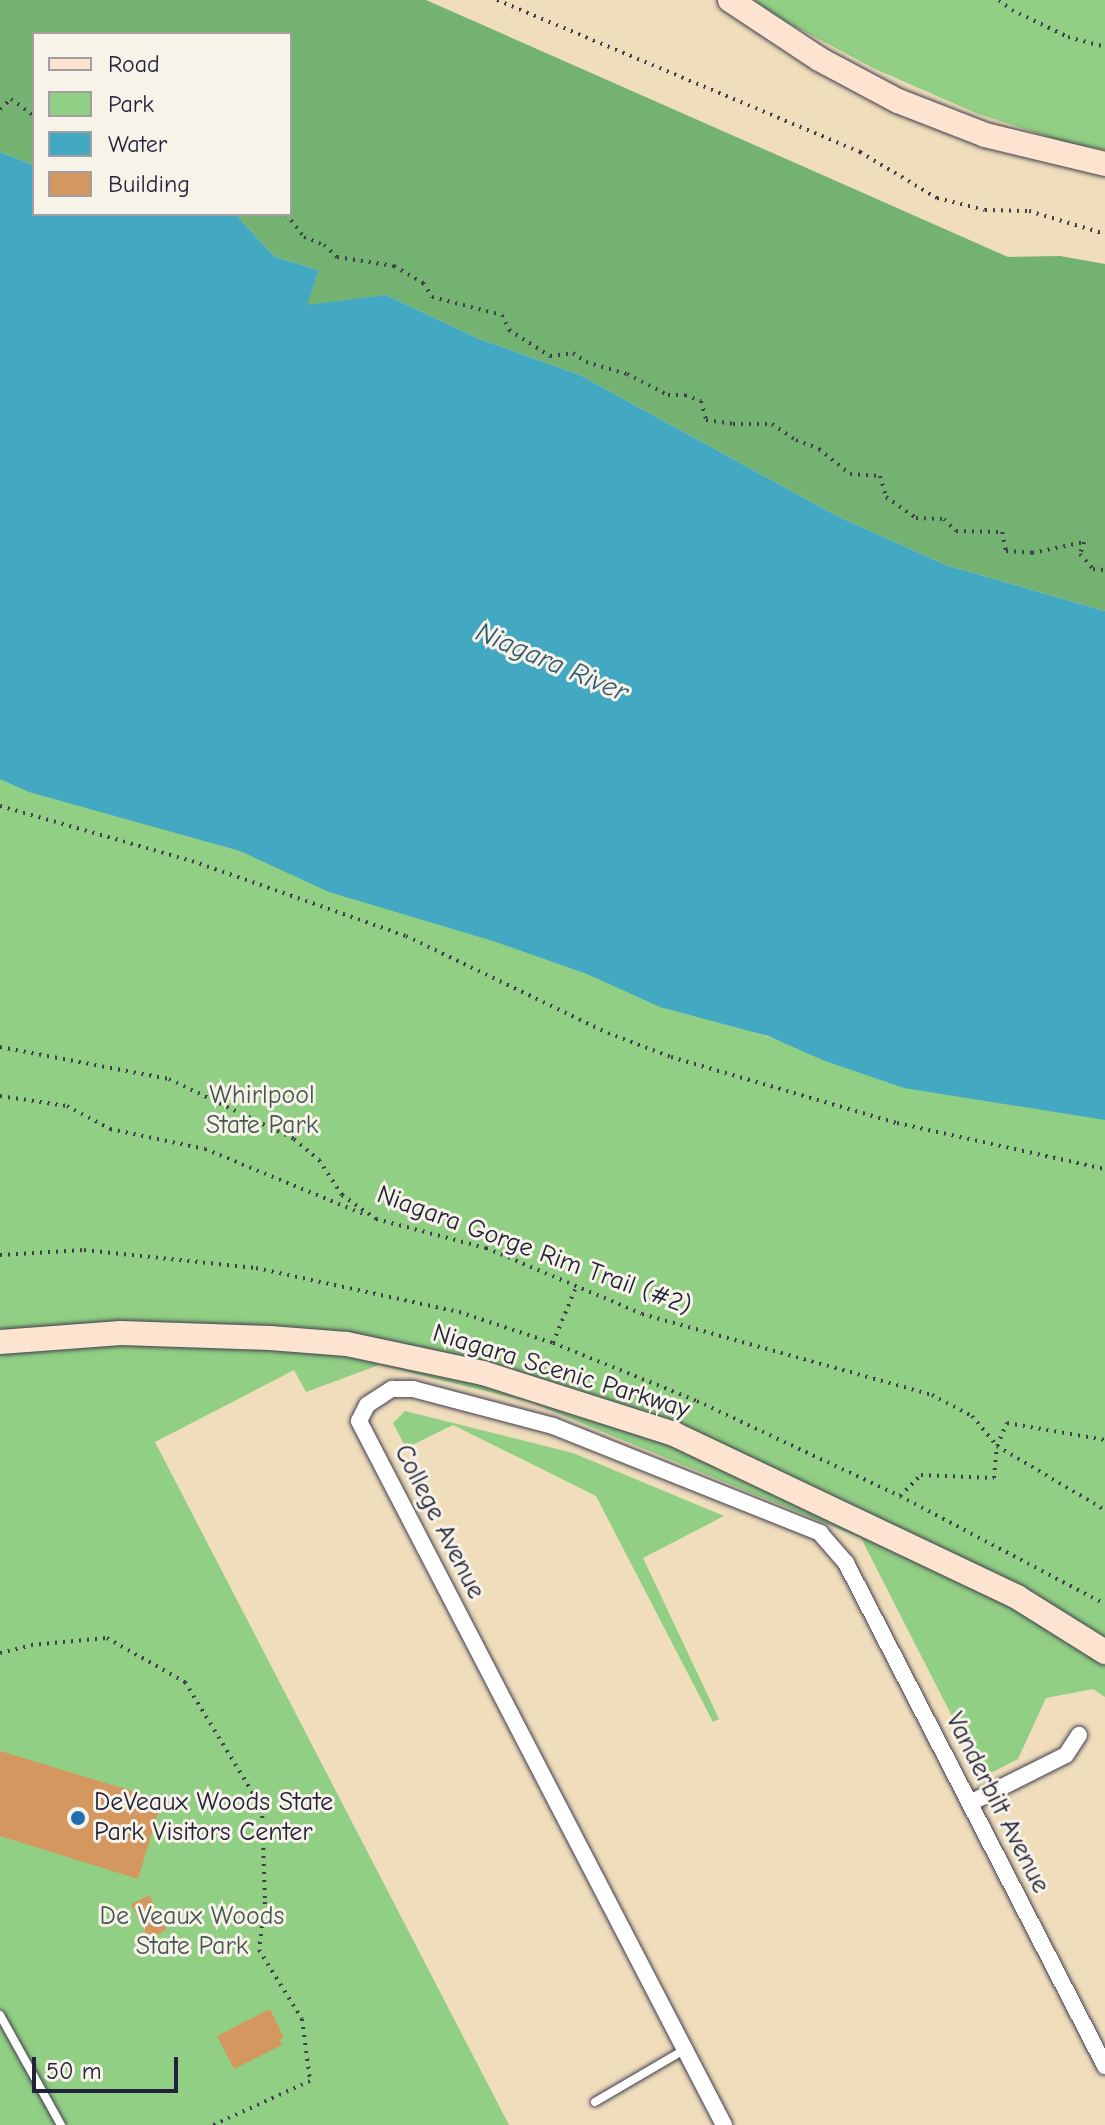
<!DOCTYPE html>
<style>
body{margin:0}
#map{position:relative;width:1105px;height:2125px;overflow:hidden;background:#efddbc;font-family:"Comic Neue",sans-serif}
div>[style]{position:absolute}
.green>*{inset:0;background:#91cf84}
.forest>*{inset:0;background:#74b272}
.water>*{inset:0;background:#43a9c3}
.building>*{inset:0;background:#d59760;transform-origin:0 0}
.path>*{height:4px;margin-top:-2px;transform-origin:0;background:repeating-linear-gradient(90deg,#413e4e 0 2px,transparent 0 8px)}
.roads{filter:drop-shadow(0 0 2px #413e4e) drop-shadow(0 0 2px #413e4e)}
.service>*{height:8px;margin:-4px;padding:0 4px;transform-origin:4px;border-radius:4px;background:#fff}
.minor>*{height:16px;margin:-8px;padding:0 8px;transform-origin:8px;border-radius:8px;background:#fff}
.secondary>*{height:24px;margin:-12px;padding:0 12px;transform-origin:12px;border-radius:12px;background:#fde4d1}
.dots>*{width:22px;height:22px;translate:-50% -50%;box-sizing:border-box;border:4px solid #f7f3e8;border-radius:50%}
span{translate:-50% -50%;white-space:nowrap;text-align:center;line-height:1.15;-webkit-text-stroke:6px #f7f3e8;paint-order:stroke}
.park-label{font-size:26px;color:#435651}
.street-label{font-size:26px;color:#22223b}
.poi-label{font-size:26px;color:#22223b}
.left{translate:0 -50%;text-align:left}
.water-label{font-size:28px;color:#2f5871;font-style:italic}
.legend{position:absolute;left:32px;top:32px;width:260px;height:184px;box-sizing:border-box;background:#f7f3e8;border:2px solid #a29fa3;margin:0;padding:10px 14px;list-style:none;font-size:24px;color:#22223b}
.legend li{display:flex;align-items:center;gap:16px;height:40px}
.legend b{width:40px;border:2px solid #a29fa3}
.scale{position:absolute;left:32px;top:2057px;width:146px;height:36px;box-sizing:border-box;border:4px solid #22223b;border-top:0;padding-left:10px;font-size:24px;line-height:28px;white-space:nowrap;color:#22223b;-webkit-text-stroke:6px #f7f3e8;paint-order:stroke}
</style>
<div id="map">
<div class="green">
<div style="clip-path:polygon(754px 0,1105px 0,1105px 150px,1065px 142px,978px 114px,875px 69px,779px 18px)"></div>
<div style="clip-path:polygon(0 771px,174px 802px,680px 1007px,889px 1078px,1105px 1108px,1105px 1697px,1093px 1689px,1046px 1698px,1018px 1759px,983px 1777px,861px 1538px,530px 1402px,379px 1365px,306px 1392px,294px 1370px,155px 1442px,509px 2125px,0 2125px)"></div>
<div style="clip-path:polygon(405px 1411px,573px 1453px,724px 1516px,643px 1558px,719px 1719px,713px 1722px,596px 1496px,453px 1425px,406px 1448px,393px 1423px)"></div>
</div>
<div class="forest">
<div style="clip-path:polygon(0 0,426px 0,1008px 257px,1060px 256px,1105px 264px,1105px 611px,946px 565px,837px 516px,580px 375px,477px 338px,386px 295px,306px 306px,319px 270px,275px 257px,235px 214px,290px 214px,290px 34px,34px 34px,34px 165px,0 152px)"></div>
</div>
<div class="water">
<div style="clip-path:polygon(0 152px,34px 165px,34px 214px,235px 214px,275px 257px,319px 270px,307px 305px,386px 295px,477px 338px,580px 375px,837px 516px,946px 565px,1105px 611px,1105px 1120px,904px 1088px,825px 1061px,768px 1036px,660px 1007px,587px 974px,493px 941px,329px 892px,240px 851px,29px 792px,0 779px)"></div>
</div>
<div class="building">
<div style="clip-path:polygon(0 1751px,162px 1800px,138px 1879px,0 1836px)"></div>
<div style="left:149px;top:1895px;width:39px;height:20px;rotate:63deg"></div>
<div style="clip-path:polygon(270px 2009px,284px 2038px,280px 2040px,282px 2045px,234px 2069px,217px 2036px)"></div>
</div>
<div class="path">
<div style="left:497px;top:0;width:394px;rotate:22.7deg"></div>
<div style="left:860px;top:152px;width:90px;rotate:30.9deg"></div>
<div style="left:937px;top:198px;width:49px;rotate:14deg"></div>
<div style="left:985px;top:210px;width:44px;rotate:1.3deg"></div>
<div style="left:1029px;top:211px;width:79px;rotate:16.8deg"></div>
<div style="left:999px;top:0;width:16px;rotate:38deg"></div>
<div style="left:1012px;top:10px;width:62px;rotate:25.7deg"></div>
<div style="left:1068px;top:37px;width:38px;rotate:15deg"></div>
<div style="left:0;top:109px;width:15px;rotate:-42deg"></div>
<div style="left:11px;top:99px;width:29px;rotate:36deg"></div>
<div style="left:286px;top:214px;width:29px;rotate:52deg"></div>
<div style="left:304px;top:237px;width:22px;rotate:22deg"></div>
<div style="left:324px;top:245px;width:18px;rotate:43deg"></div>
<div style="left:337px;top:257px;width:58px;rotate:9deg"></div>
<div style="left:394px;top:266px;width:34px;rotate:30deg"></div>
<div style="left:423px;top:283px;width:17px;rotate:57deg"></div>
<div style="left:432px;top:297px;width:72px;rotate:14.4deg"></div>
<div style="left:502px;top:315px;width:17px;rotate:65deg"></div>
<div style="left:509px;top:330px;width:49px;rotate:32.4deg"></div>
<div style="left:550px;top:356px;width:23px;rotate:-7deg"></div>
<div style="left:573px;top:353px;width:16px;rotate:35deg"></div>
<div style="left:586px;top:362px;width:43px;rotate:16.3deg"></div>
<div style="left:627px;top:374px;width:46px;rotate:27.1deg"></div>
<div style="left:668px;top:395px;width:17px"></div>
<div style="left:685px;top:395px;width:17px;rotate:21deg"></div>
<div style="left:701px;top:401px;width:20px;rotate:75deg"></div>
<div style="left:706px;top:420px;width:27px;rotate:8deg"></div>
<div style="left:733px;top:424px;width:39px"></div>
<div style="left:772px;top:424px;width:29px;rotate:34deg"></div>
<div style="left:796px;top:440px;width:25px;rotate:21deg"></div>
<div style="left:819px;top:449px;width:40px;rotate:39deg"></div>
<div style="left:850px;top:474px;width:30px;rotate:4deg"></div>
<div style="left:880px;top:476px;width:22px;rotate:74deg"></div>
<div style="left:886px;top:497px;width:37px;rotate:35deg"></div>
<div style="left:916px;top:518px;width:28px;rotate:2deg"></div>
<div style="left:944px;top:519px;width:17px;rotate:45deg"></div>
<div style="left:956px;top:531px;width:46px;rotate:1.2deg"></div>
<div style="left:1002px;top:532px;width:19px;rotate:78deg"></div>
<div style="left:1006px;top:551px;width:26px;rotate:4deg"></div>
<div style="left:1032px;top:553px;width:53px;rotate:-11.9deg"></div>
<div style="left:1084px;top:542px;width:13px;rotate:108deg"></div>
<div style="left:1080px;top:554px;width:20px;rotate:49deg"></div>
<div style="left:1093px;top:569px;width:12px;rotate:5deg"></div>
<div style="left:0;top:806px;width:200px;rotate:16deg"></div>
<div style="left:192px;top:861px;width:227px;rotate:19.3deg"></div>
<div style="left:406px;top:936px;width:224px;rotate:25.7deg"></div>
<div style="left:608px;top:1033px;width:67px;rotate:20.9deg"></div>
<div style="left:671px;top:1057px;width:235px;rotate:16.3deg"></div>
<div style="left:897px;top:1123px;width:213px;rotate:12.5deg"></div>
<div style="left:0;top:1047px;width:172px;rotate:10.7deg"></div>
<div style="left:169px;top:1079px;width:139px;rotate:25.6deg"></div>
<div style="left:294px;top:1139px;width:33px;rotate:40deg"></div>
<div style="left:319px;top:1160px;width:42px;rotate:56.7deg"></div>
<div style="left:342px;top:1195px;width:42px;rotate:35.2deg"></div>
<div style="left:376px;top:1219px;width:114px;rotate:14.8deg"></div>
<div style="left:486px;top:1248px;width:169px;rotate:22.9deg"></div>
<div style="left:642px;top:1314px;width:301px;rotate:15.6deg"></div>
<div style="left:932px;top:1395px;width:45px;rotate:27.7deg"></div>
<div style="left:972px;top:1416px;width:39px;rotate:50deg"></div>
<div style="left:997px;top:1446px;width:126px;rotate:30.7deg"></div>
<div style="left:0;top:1096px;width:68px;rotate:8.5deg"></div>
<div style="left:67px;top:1106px;width:49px;rotate:28.1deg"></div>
<div style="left:110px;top:1129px;width:97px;rotate:11.9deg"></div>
<div style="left:205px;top:1149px;width:176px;rotate:22.3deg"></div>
<div style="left:0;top:1255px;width:84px;rotate:-3.4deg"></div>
<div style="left:84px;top:1250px;width:173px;rotate:6deg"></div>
<div style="left:256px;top:1268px;width:208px;rotate:12.2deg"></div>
<div style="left:459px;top:1312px;width:99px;rotate:18.3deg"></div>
<div style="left:553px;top:1343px;width:155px;rotate:21.9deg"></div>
<div style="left:697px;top:1401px;width:224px;rotate:25.1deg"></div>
<div style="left:900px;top:1496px;width:232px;rotate:27.8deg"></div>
<div style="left:553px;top:1343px;width:61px;rotate:-67.7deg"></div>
<div style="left:900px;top:1496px;width:30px;rotate:-45deg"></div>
<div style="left:921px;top:1475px;width:73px;rotate:2.4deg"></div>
<div style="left:994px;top:1478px;width:32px;rotate:-85deg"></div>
<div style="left:997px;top:1446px;width:25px;rotate:-67deg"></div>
<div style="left:1007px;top:1423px;width:99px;rotate:9.8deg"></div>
<div style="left:0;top:1653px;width:32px;rotate:-14deg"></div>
<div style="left:31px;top:1645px;width:76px;rotate:-5.3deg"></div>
<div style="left:107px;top:1638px;width:90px;rotate:29.4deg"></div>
<div style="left:185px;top:1682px;width:148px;rotate:58.6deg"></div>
<div style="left:262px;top:1808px;width:94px;rotate:88.2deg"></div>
<div style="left:265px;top:1902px;width:48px;rotate:97.1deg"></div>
<div style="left:259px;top:1950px;width:81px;rotate:58.1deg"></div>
<div style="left:302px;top:2019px;width:63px;rotate:82.6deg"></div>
<div style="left:310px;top:2081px;width:107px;rotate:155.6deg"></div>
</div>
<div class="roads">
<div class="service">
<div style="left:0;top:2015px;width:126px;rotate:61deg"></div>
<div style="left:595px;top:2102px;width:103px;rotate:-30.3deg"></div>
</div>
<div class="minor">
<div style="left:970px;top:1803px;width:107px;rotate:-26.6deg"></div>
<div style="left:1066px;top:1755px;width:24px;rotate:-57deg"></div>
<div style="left:724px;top:2125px;width:793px;rotate:-117.41deg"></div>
<div style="left:359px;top:1421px;width:18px;rotate:-63deg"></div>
<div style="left:367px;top:1405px;width:30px;rotate:-33deg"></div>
<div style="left:392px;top:1389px;width:21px"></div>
<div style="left:413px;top:1389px;width:145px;rotate:14.8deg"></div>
<div style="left:553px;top:1426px;width:288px;rotate:21.8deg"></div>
<div style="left:820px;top:1533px;width:40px;rotate:49deg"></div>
<div style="left:846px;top:1563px;width:566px;rotate:62.76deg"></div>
</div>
<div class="secondary">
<div style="left:730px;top:0;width:107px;rotate:33.5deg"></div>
<div style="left:819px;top:59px;width:89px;rotate:28deg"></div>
<div style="left:898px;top:101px;width:93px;rotate:21.3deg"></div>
<div style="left:985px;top:135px;width:123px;rotate:13.6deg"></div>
<div style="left:0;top:1342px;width:121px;rotate:-4.3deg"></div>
<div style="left:121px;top:1333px;width:149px;rotate:1.9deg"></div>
<div style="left:270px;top:1338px;width:77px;rotate:4.5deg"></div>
<div style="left:347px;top:1344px;width:139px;rotate:12deg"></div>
<div style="left:483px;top:1373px;width:201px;rotate:17.7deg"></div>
<div style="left:674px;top:1434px;width:380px;rotate:25.4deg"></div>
<div style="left:1017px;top:1597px;width:104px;rotate:32deg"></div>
</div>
</div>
<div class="dots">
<div style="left:78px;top:1818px;background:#1f6fb2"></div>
</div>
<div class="park-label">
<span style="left:262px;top:1111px">Whirlpool<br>State Park</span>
<span style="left:192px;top:1932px">De Veaux Woods<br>State Park</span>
</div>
<div class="street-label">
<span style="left:534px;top:1251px;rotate:20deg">Niagara Gorge Rim Trail (#2)</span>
<span style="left:561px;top:1372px;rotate:17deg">Niagara Scenic Parkway</span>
<span style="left:439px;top:1522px;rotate:63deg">College Avenue</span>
<span style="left:997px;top:1803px;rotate:63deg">Vanderbilt Avenue</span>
</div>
<div class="poi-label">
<span class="left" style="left:94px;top:1818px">DeVeaux Woods State<br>Park Visitors Center</span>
</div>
<div class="water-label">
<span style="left:552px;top:662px;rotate:23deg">Niagara River</span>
</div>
<ul class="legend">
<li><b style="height:10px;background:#fde4d1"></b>Road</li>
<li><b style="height:22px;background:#91cf84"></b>Park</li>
<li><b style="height:22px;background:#43a9c3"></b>Water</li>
<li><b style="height:22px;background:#d59760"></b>Building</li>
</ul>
<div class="scale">50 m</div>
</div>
